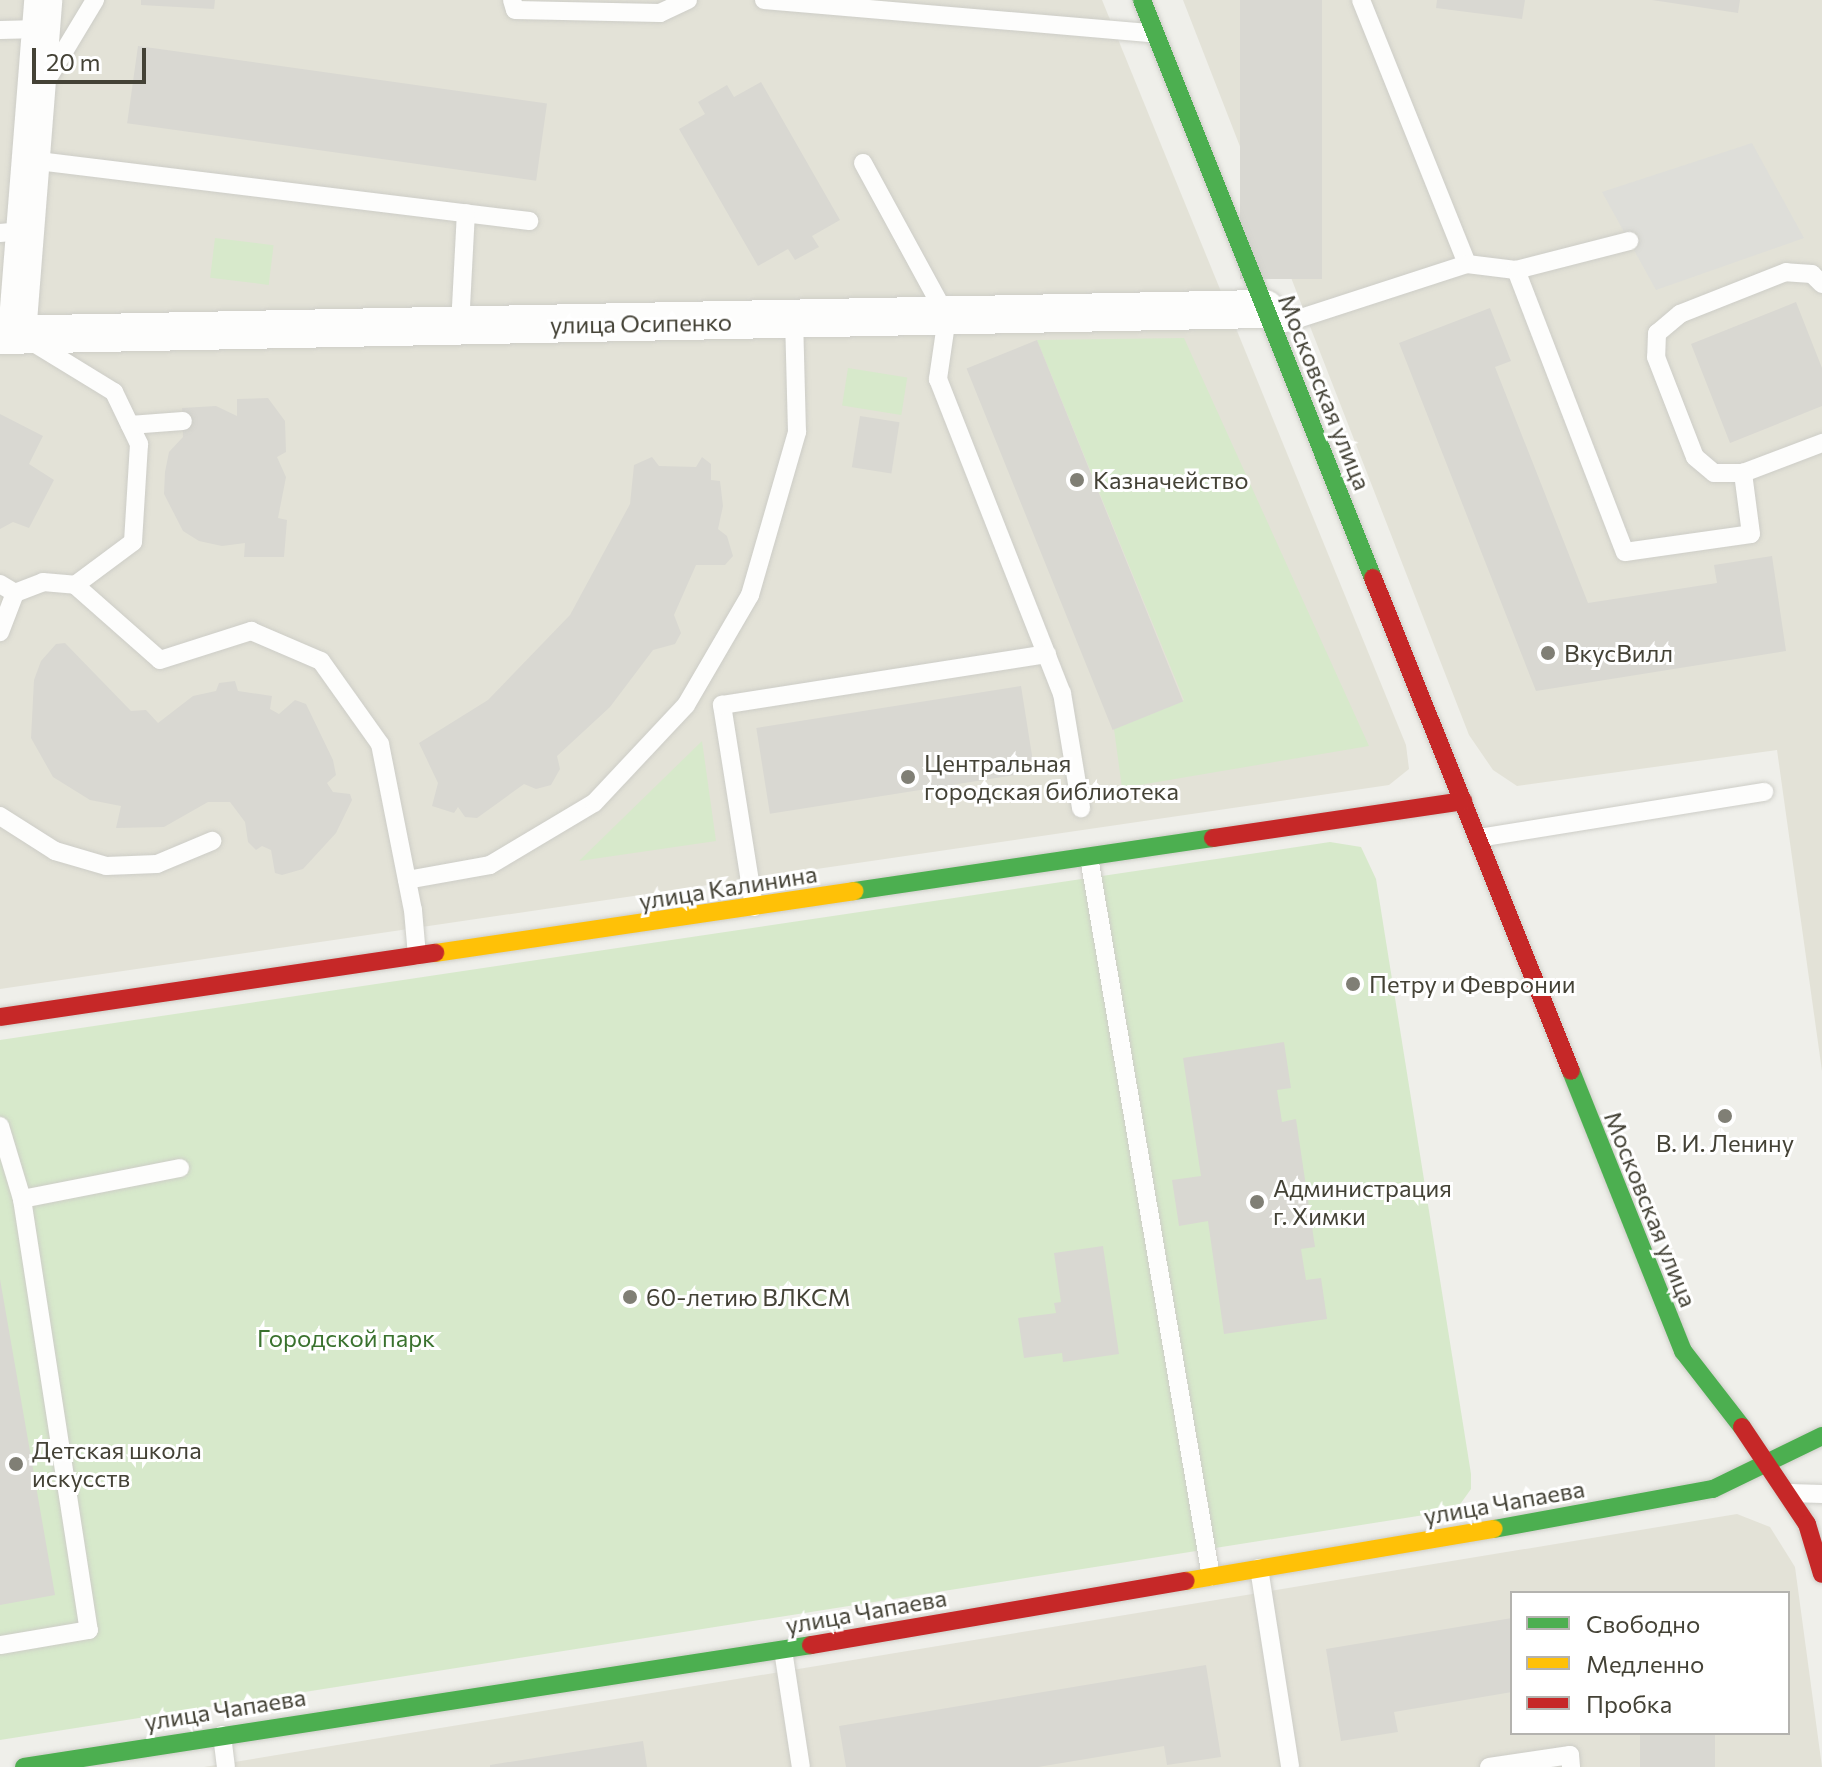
<!DOCTYPE html>
<meta charset="utf-8">
<style>
body{margin:0}
#map{position:relative;width:1822px;height:1767px;overflow:hidden;background:#efefea;font-family:Commissioner,sans-serif}
div>[style]{position:absolute}
.residential>*{inset:0;background:#e3e2d7}
.green>*{inset:0;background:#d7e9cb;transform-origin:0 0}
.parking>*{inset:0;background:#deded9}
.building>*{inset:0;background:#d9d8d2;transform-origin:0 0}
.roads{filter:drop-shadow(0 0 2px #cdcdc7) drop-shadow(0 0 2px #cdcdc7)}
.lane>*{height:18px;margin:-9px;padding:0 9px;transform-origin:9px;border-radius:9px;background:#fdfdfc}
.street>*{height:38px;margin:-19px;padding:0 19px;transform-origin:19px;border-radius:19px;background:#fdfdfc}
.fast>*{height:18px;margin:-9px;padding:0 9px;transform-origin:9px;border-radius:9px;background:#4caf50}
.slow>*{height:18px;margin:-9px;padding:0 9px;transform-origin:9px;border-radius:9px;background:#ffc107}
.jam>*{height:18px;margin:-9px;padding:0 9px;transform-origin:9px;border-radius:9px;background:#c62828}
.dots>*{width:22px;height:22px;translate:-50% -50%;box-sizing:border-box;border:4px solid #fff;border-radius:50%}
span{translate:-50% -50%;white-space:nowrap;text-align:center;line-height:1.15;-webkit-text-stroke:6px #fff;paint-order:stroke}
.street-label{font-size:24px;color:#444236}
.poi-label{font-size:24px;color:#444236}
.left{translate:0 -50%;text-align:left}
.park-label{font-size:24px;color:#3a722e}
.legend{position:absolute;left:1510px;top:1591px;width:280px;height:144px;box-sizing:border-box;background:#fff;border:2px solid #b4b3af;margin:0;padding:10px 14px;list-style:none;font-size:24px;color:#444236}
.legend li{display:flex;align-items:center;gap:16px;height:40px}
.legend b{width:40px;border:2px solid #b4b3af}
.scale{position:absolute;left:32px;top:48px;width:114px;height:36px;box-sizing:border-box;border:4px solid #444236;border-top:0;padding-left:10px;font-size:24px;line-height:28px;white-space:nowrap;color:#444236;-webkit-text-stroke:6px #fff;paint-order:stroke}
</style>
<div id="map">
<div class="residential">
<div style="clip-path:polygon(0 0,1102px 0,1406px 745px,1409px 769px,1389px 785px,0 989px)"></div>
<div style="clip-path:polygon(1183px 0,1822px 0,1822px 1071px,1777px 750px,1517px 786px,1493px 770px,1469px 735px)"></div>
<div style="clip-path:polygon(evenodd,1737px 1514px,1770px 1527px,1795px 1567px,1822px 1767px,204px 1767px,1737px 1514px,1512px 1593px,1788px 1593px,1788px 1733px,1512px 1733px,1512px 1593px)"></div>
</div>
<div class="green">
<div style="left:215px;top:238px;width:59px;height:40px;rotate:7deg"></div>
<div style="clip-path:polygon(1184px 338px,1369px 746px,1122px 788px,1114px 729px,1184px 700px,1037px 340px)"></div>
<div style="left:848px;top:368px;width:60px;height:38px;rotate:9deg"></div>
<div style="clip-path:polygon(702px 741px,716px 841px,579px 861px)"></div>
<div style="clip-path:polygon(1330px 842px,1361px 847px,1376px 879px,1471px 1474px,1471px 1489px,1456px 1510px,0 1740px,0 1040px)"></div>
</div>
<div class="parking">
<div style="clip-path:polygon(1752px 143px,1804px 238px,1656px 290px,1602px 192px)"></div>
</div>
<div class="building">
<div style="clip-path:polygon(141px 0,215px 0,214px 9px,141px 5px)"></div>
<div style="left:1240px;top:0;width:82px;height:279px"></div>
<div style="clip-path:polygon(1437px 0,1525px 0,1522px 19px,1436px 8px)"></div>
<div style="clip-path:polygon(1652px 0,1740px 0,1738px 13px)"></div>
<div style="left:138px;top:46px;width:413px;height:78px;rotate:8deg"></div>
<div style="clip-path:polygon(761px 82px,840px 220px,812px 236px,819px 247px,795px 260px,788px 249px,758px 266px,679px 129px,705px 114px,698px 102px,727px 85px,734px 97px)"></div>
<div style="clip-path:polygon(1796px 302px,1822px 368px,1822px 406px,1730px 443px,1691px 344px)"></div>
<div style="clip-path:polygon(1490px 308px,1511px 361px,1495px 367px,1588px 603px,1717px 583px,1714px 565px,1772px 556px,1786px 651px,1536px 691px,1399px 343px)"></div>
<div style="left:1037px;top:340px;width:390px;height:76px;rotate:68deg"></div>
<div style="clip-path:polygon(268px 398px,285px 421px,286px 452px,277px 457px,286px 477px,278px 518px,287px 520px,284px 557px,244px 557px,245px 543px,222px 546px,199px 541px,183px 531px,164px 494px,165px 472px,169px 452px,183px 437px,182px 408px,216px 406px,237px 416px,237px 399px)"></div>
<div style="clip-path:polygon(0 414px,43px 436px,29px 464px,54px 480px,29px 528px,13px 522px,0 529px)"></div>
<div style="left:860px;top:416px;width:40px;height:52px;rotate:9deg"></div>
<div style="clip-path:polygon(652px 457px,659px 466px,696px 467px,702px 457px,711px 464px,711px 480px,720px 481px,723px 506px,718px 529px,727px 536px,733px 556px,725px 565px,696px 565px,674px 615px,681px 633px,675px 644px,653px 650px,610px 707px,557px 756px,560px 769px,551px 785px,536px 789px,524px 784px,477px 818px,465px 817px,458px 807px,454px 813px,432px 806px,438px 783px,419px 743px,488px 700px,570px 615px,630px 504px,634px 465px)"></div>
<div style="clip-path:polygon(65px 643px,131px 711px,146px 710px,158px 723px,193px 696px,216px 691px,219px 683px,235px 681px,238px 691px,272px 696px,270px 709px,279px 714px,295px 700px,306px 704px,333px 760px,336px 775px,327px 783px,333px 792px,350px 794px,352px 800px,336px 833px,303px 869px,282px 875px,275px 873px,271px 850px,262px 846px,256px 850px,248px 842px,245px 822px,230px 802px,208px 802px,164px 827px,116px 828px,121px 806px,90px 800px,53px 777px,31px 738px,34px 680px,41px 661px,56px 644px)"></div>
<div style="left:1021px;top:686px;width:87px;height:268px;rotate:81deg"></div>
<div style="clip-path:polygon(1284px 1042px,1291px 1088px,1277px 1090px,1282px 1122px,1296px 1119px,1315px 1247px,1301px 1249px,1306px 1280px,1321px 1278px,1327px 1319px,1224px 1334px,1208px 1221px,1179px 1226px,1172px 1180px,1201px 1176px,1183px 1058px)"></div>
<div style="clip-path:polygon(1103px 1246px,1119px 1354px,1063px 1362px,1062px 1353px,1024px 1358px,1018px 1318px,1056px 1313px,1054px 1303px,1061px 1302px,1054px 1253px)"></div>
<div style="clip-path:polygon(0 1279px,55px 1595px,0 1605px)"></div>
<div style="clip-path:polygon(1512px 1618px,1512px 1692px,1394px 1712px,1398px 1732px,1341px 1741px,1326px 1649px)"></div>
<div style="clip-path:polygon(1206px 1665px,1221px 1757px,1167px 1765px,1164px 1746px,1038px 1767px,846px 1767px,839px 1726px)"></div>
<div style="left:1640px;top:1733px;width:75px;height:34px"></div>
<div style="clip-path:polygon(643px 1741px,647px 1767px,490px 1767px,490px 1765px)"></div>
</div>
<div class="roads">
<div class="lane">
<div style="left:512px;top:0;width:10px;rotate:73deg"></div>
<div style="left:515px;top:10px;width:145px;rotate:1.2deg"></div>
<div style="left:660px;top:13px;width:31px;rotate:-25deg"></div>
<div style="left:764px;top:0;width:389px;rotate:4.9deg"></div>
<div style="left:1361px;top:0;width:284px;rotate:68.1deg"></div>
<div style="left:0;top:30px;width:40px;rotate:-1.4deg"></div>
<div style="left:45px;top:83px;width:97px;rotate:-58.9deg"></div>
<div style="left:30px;top:160px;width:503px;rotate:6.97deg"></div>
<div style="left:863px;top:163px;width:175px;rotate:61.4deg"></div>
<div style="left:947px;top:317px;width:63px;rotate:98.3deg"></div>
<div style="left:938px;top:379px;width:338px;rotate:68.5deg"></div>
<div style="left:1062px;top:693px;width:117px;rotate:80.6deg"></div>
<div style="left:0;top:233px;width:25px;rotate:-5deg"></div>
<div style="left:1516px;top:270px;width:302px;rotate:68.9deg"></div>
<div style="left:1625px;top:552px;width:127px;rotate:-8.1deg"></div>
<div style="left:1751px;top:534px;width:62px;rotate:-97.5deg"></div>
<div style="left:1822px;top:284px;width:14px;rotate:-135deg"></div>
<div style="left:1812px;top:274px;width:26px;rotate:-176deg"></div>
<div style="left:1786px;top:272px;width:114px;rotate:158.4deg"></div>
<div style="left:1680px;top:314px;width:30px;rotate:140deg"></div>
<div style="left:1657px;top:333px;width:24px;rotate:92deg"></div>
<div style="left:1656px;top:357px;width:107px;rotate:68.7deg"></div>
<div style="left:1695px;top:457px;width:25px;rotate:40deg"></div>
<div style="left:1714px;top:473px;width:29px"></div>
<div style="left:1743px;top:473px;width:85px;rotate:-20.8deg"></div>
<div style="left:460px;top:326px;width:113px;rotate:-87deg"></div>
<div style="left:1273px;top:327px;width:204px;rotate:-18deg"></div>
<div style="left:1467px;top:264px;width:49px;rotate:7deg"></div>
<div style="left:1516px;top:270px;width:117px;rotate:-14.4deg"></div>
<div style="left:34px;top:343px;width:94px;rotate:31.5deg"></div>
<div style="left:114px;top:392px;width:58px;rotate:64.3deg"></div>
<div style="left:139px;top:444px;width:98px;rotate:93.5deg"></div>
<div style="left:133px;top:542px;width:72px;rotate:143.4deg"></div>
<div style="left:130px;top:425px;width:53px;rotate:-4.3deg"></div>
<div style="left:0;top:584px;width:17px;rotate:31deg"></div>
<div style="left:15px;top:593px;width:42px;rotate:111deg"></div>
<div style="left:15px;top:593px;width:30px;rotate:-21deg"></div>
<div style="left:43px;top:582px;width:32px;rotate:5deg"></div>
<div style="left:75px;top:585px;width:113px;rotate:41.4deg"></div>
<div style="left:160px;top:660px;width:96px;rotate:-17.7deg"></div>
<div style="left:251px;top:631px;width:76px;rotate:23.2deg"></div>
<div style="left:321px;top:661px;width:102px;rotate:54.6deg"></div>
<div style="left:380px;top:744px;width:169px;rotate:78.8deg"></div>
<div style="left:413px;top:910px;width:46px;rotate:85deg"></div>
<div style="left:0;top:816px;width:65px;rotate:32.5deg"></div>
<div style="left:55px;top:851px;width:53px;rotate:16.4deg"></div>
<div style="left:106px;top:866px;width:51px;rotate:-2.2deg"></div>
<div style="left:157px;top:864px;width:60px;rotate:-22.7deg"></div>
<div style="left:1479px;top:838px;width:289px;rotate:-9.2deg"></div>
<div style="left:1089px;top:857px;width:730px;rotate:80.38deg"></div>
<div style="left:407px;top:880px;width:84px;rotate:-10.2deg"></div>
<div style="left:490px;top:865px;width:121px;rotate:-30.8deg"></div>
<div style="left:594px;top:803px;width:134px;rotate:-46.8deg"></div>
<div style="left:686px;top:705px;width:127px;rotate:-59.8deg"></div>
<div style="left:750px;top:595px;width:170px;rotate:-73.9deg"></div>
<div style="left:797px;top:432px;width:112px;rotate:-91.5deg"></div>
<div style="left:754px;top:907px;width:205px;rotate:-99deg"></div>
<div style="left:722px;top:705px;width:329px;rotate:-8.9deg"></div>
<div style="left:0;top:1126px;width:76px;rotate:73.2deg"></div>
<div style="left:22px;top:1199px;width:436px;rotate:81.2deg"></div>
<div style="left:89px;top:1630px;width:90px;rotate:170.4deg"></div>
<div style="left:22px;top:1199px;width:161px;rotate:-11.1deg"></div>
<div style="left:1790px;top:1493px;width:32px;rotate:2deg"></div>
<div style="left:1259px;top:1568px;width:201px;rotate:81.1deg"></div>
<div style="left:783px;top:1650px;width:118px;rotate:81.3deg"></div>
<div style="left:222px;top:1735px;width:32px;rotate:83deg"></div>
<div style="left:1489px;top:1767px;width:82px;rotate:-8.4deg"></div>
<div style="left:1570px;top:1755px;width:12px;rotate:85deg"></div>
</div>
<div class="street">
<div style="left:17px;top:334px;width:335px;rotate:-85.5deg"></div>
<div style="left:0;top:335px;width:1265px;rotate:-1.18deg"></div>
</div>
<div class="fast">
<div style="left:1142px;top:0;width:622px;rotate:68.22deg"></div>
<div style="left:854px;top:891px;width:363px;rotate:-8.4deg"></div>
<div style="left:1571px;top:1071px;width:302px;rotate:68.2deg"></div>
<div style="left:1683px;top:1351px;width:96px;rotate:52.2deg"></div>
<div style="left:1494px;top:1529px;width:223px;rotate:-10.4deg"></div>
<div style="left:1713px;top:1489px;width:121px;rotate:-25.9deg"></div>
<div style="left:24px;top:1767px;width:796px;rotate:-8.81deg"></div>
</div>
<div class="slow">
<div style="left:435px;top:953px;width:424px;rotate:-8.4deg"></div>
<div style="left:1186px;top:1581px;width:312px;rotate:-9.6deg"></div>
</div>
<div class="jam">
<div style="left:1373px;top:578px;width:531px;rotate:68.12deg"></div>
<div style="left:1213px;top:838px;width:253px;rotate:-8.4deg"></div>
<div style="left:0;top:1017px;width:440px;rotate:-8.4deg"></div>
<div style="left:1742px;top:1427px;width:117px;rotate:56.2deg"></div>
<div style="left:1807px;top:1524px;width:52px;rotate:73.3deg"></div>
<div style="left:811px;top:1645px;width:380px;rotate:-9.7deg"></div>
</div>
</div>
<div class="dots">
<div style="left:1077px;top:480px;background:#807f75"></div>
<div style="left:1548px;top:653px;background:#807f75"></div>
<div style="left:908px;top:777px;background:#807f75"></div>
<div style="left:1353px;top:984px;background:#807f75"></div>
<div style="left:1725px;top:1116px;background:#807f75"></div>
<div style="left:1257px;top:1202px;background:#807f75"></div>
<div style="left:630px;top:1297px;background:#807f75"></div>
<div style="left:16px;top:1464px;background:#807f75"></div>
</div>
<div class="street-label">
<span style="left:641px;top:323px;rotate:-1deg">улица Осипенко</span>
<span style="left:1325px;top:392px;rotate:68deg">Московская улица</span>
<span style="left:728px;top:887px;rotate:-9deg">улица Калинина</span>
<span style="left:1651px;top:1209px;rotate:68deg">Московская улица</span>
<span style="left:1504px;top:1502px;rotate:-10deg">улица Чапаева</span>
<span style="left:866px;top:1611px;rotate:-10deg">улица Чапаева</span>
<span style="left:225px;top:1709px;rotate:-9deg">улица Чапаева</span>
</div>
<div class="poi-label">
<span class="left" style="left:1093px;top:480px">Казначейство</span>
<span class="left" style="left:1564px;top:653px">ВкусВилл</span>
<span class="left" style="left:924px;top:777px">Центральная<br>городская библиотека</span>
<span class="left" style="left:1369px;top:984px">Петру и Февронии</span>
<span style="left:1725px;top:1143px">В. И. Ленину</span>
<span class="left" style="left:1273px;top:1202px">Администрация<br>г. Химки</span>
<span class="left" style="left:646px;top:1297px">60-летию ВЛКСМ</span>
<span class="left" style="left:32px;top:1464px">Детская школа<br>искусств</span>
</div>
<div class="park-label">
<span style="left:346px;top:1338px">Городской парк</span>
</div>
<ul class="legend">
<li><b style="height:10px;background:#4caf50"></b>Свободно</li>
<li><b style="height:10px;background:#ffc107"></b>Медленно</li>
<li><b style="height:10px;background:#c62828"></b>Пробка</li>
</ul>
<div class="scale">20 m</div>
</div>
